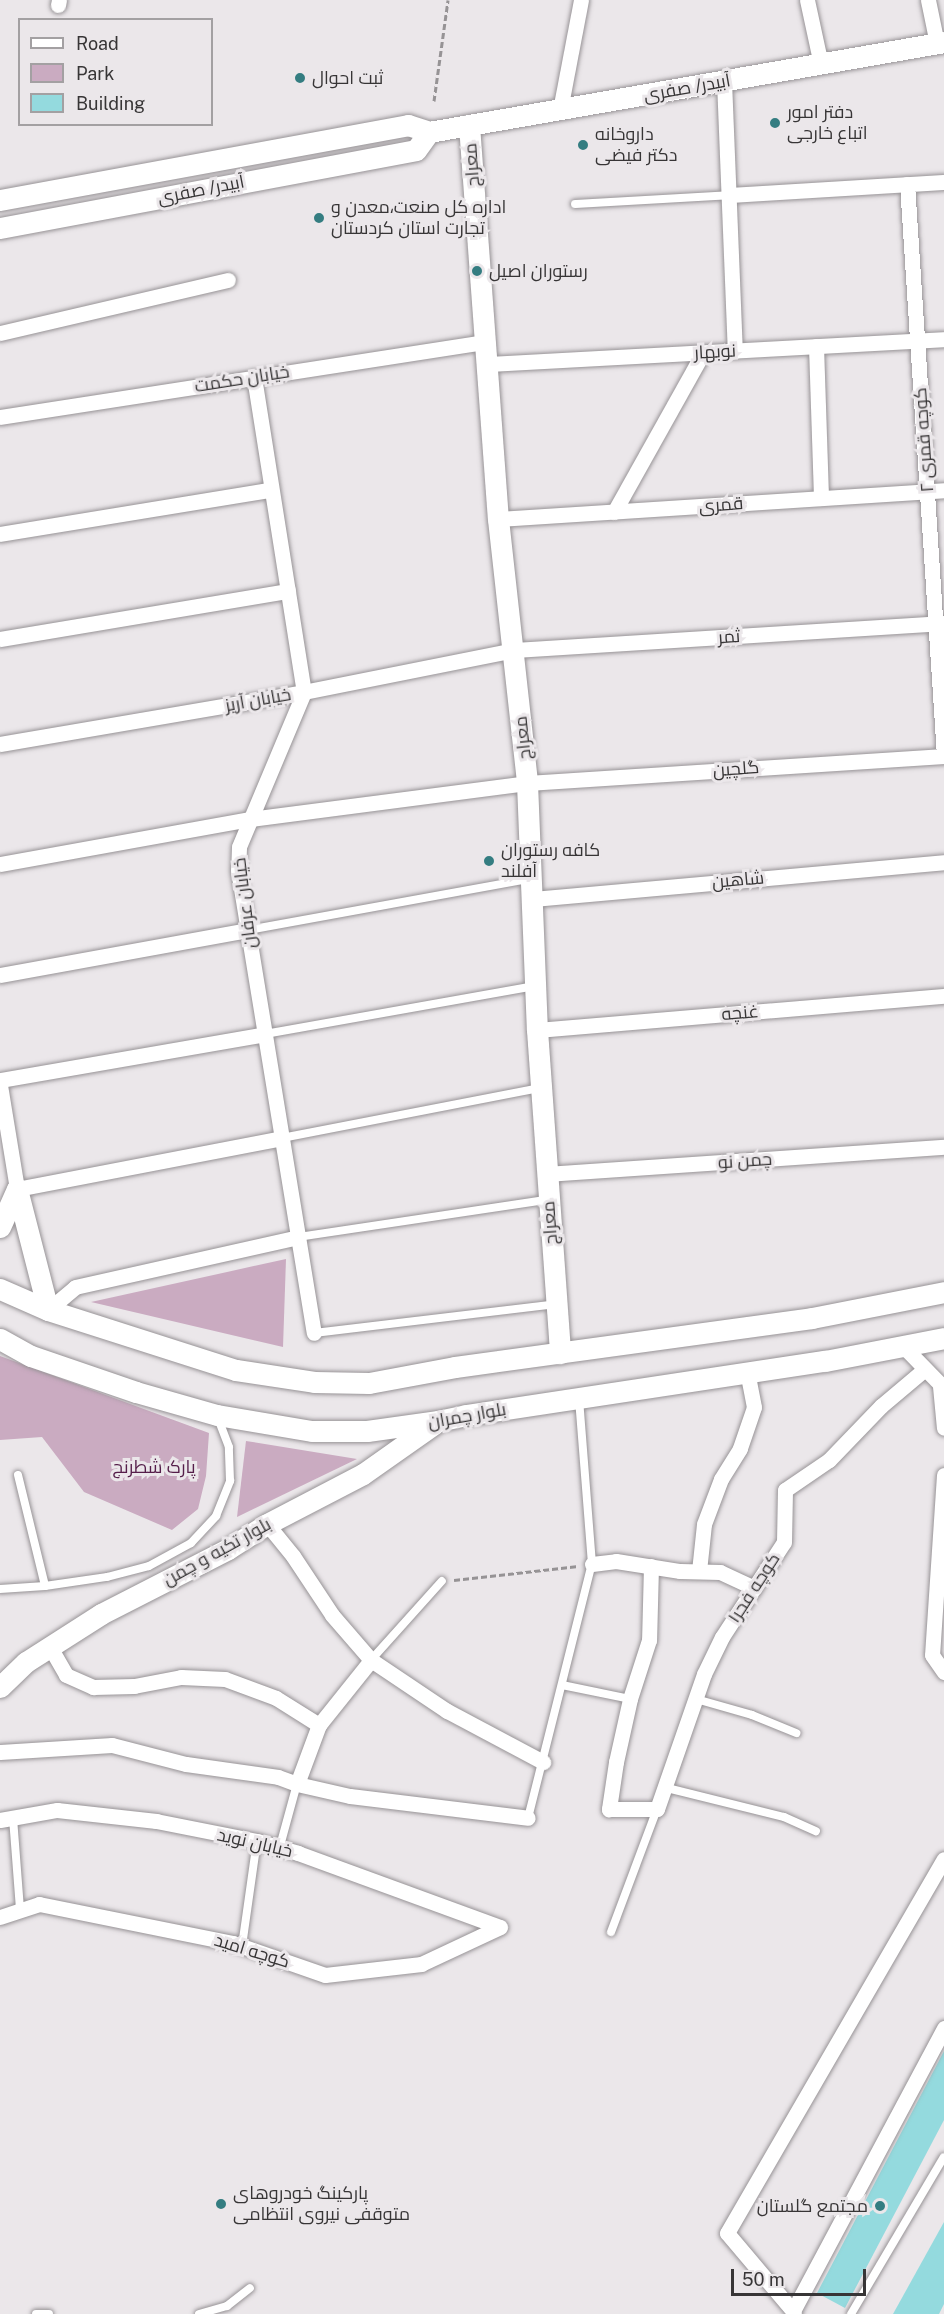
<!DOCTYPE html>
<meta charset="utf-8">
<style>
body{margin:0}
#map{position:relative;width:944px;height:2314px;overflow:hidden;background:#ebe7ea;font-family:"Public Sans",Cairo,sans-serif}
div>[style]{position:absolute}
.green>*{inset:0;background:#caabc1}
.building>*{inset:0;background:#94dade}
.path>*{height:3px;margin-top:-1.5px;transform-origin:0;background:repeating-linear-gradient(90deg,#969395 0 6px,transparent 0 9px)}
.roads{filter:drop-shadow(0 0 2px #979396) drop-shadow(0 0 2px #979396)}
.lane>*{height:8px;margin:-4px;padding:0 4px;transform-origin:4px;border-radius:4px;background:#fff}
.street>*{height:15px;margin:-7.5px;padding:0 7.5px;transform-origin:7.5px;border-radius:7.5px;background:#fff}
.secondary>*{height:21px;margin:-10.5px;padding:0 10.5px;transform-origin:10.5px;border-radius:10.5px;background:#fff}
.dots>*{width:16px;height:16px;translate:-50% -50%;box-sizing:border-box;border:3px solid #ebe7ea;border-radius:50%}
span{translate:-50% -50%;white-space:nowrap;text-align:center;line-height:1.15;-webkit-text-stroke:6px #ebe7ea;paint-order:stroke}
.poi-label{font-size:18px;color:#373536}
.left{translate:0 -50%;text-align:left}
.right{translate:-100% -50%;text-align:right}
.street-label{font-size:18px;color:#373536}
.park-label{font-size:18px;color:#551e4a}
.legend{position:absolute;left:18px;top:18px;width:195px;height:108px;box-sizing:border-box;background:#ebe7ea;border:2px solid #a3a0a2;margin:0;padding:8px 10px;list-style:none;font-size:18px;color:#373536}
.legend li{display:flex;align-items:center;gap:12px;height:30px}
.legend b{width:30px;border:2px solid #a3a0a2}
.scale{position:absolute;left:731px;top:2269px;width:135px;height:27px;box-sizing:border-box;border:3px solid #373536;border-top:0;padding-left:8px;font-size:18px;line-height:21px;white-space:nowrap;color:#373536;-webkit-text-stroke:4px #ebe7ea;paint-order:stroke}
</style>
<div id="map">
<div class="green">
<div style="clip-path:polygon(286px 1259px,283px 1347px,91px 1302px)"></div>
<div style="clip-path:polygon(0 1356px,209px 1433px,206px 1476px,198px 1509px,172px 1530px,84px 1492px,42px 1437px,0 1440px)"></div>
<div style="clip-path:polygon(246px 1441px,357px 1459px,237px 1517px)"></div>
</div>
<div class="building">
<div style="clip-path:polygon(944px 2051px,944px 2120px,845px 2308px,817px 2293px)"></div>
<div style="clip-path:polygon(944px 2222px,944px 2304px,939px 2314px,893px 2314px)"></div>
</div>
<div class="path">
<div style="left:434px;top:101px;width:102px;rotate:-82.1deg"></div>
<div style="left:454px;top:1580px;width:125px;rotate:-6.4deg"></div>
</div>
<div class="roads">
<div class="lane">
<div style="left:575px;top:204px;width:154px;rotate:-3.3deg"></div>
<div style="left:248px;top:930px;width:286px;rotate:-10.3deg"></div>
<div style="left:265px;top:1034px;width:274px;rotate:-10.1deg"></div>
<div style="left:282px;top:1138px;width:263px;rotate:-11deg"></div>
<div style="left:298px;top:1237px;width:251px;rotate:-8.5deg"></div>
<div style="left:314px;top:1333px;width:244px;rotate:-6.8deg"></div>
<div style="left:18px;top:1475px;width:114px;rotate:76.3deg"></div>
<div style="left:0;top:1589px;width:45px;rotate:-3.8deg"></div>
<div style="left:45px;top:1586px;width:63px;rotate:-8.3deg"></div>
<div style="left:107px;top:1577px;width:43px;rotate:-14.7deg"></div>
<div style="left:149px;top:1566px;width:48px;rotate:-28.7deg"></div>
<div style="left:191px;top:1543px;width:37px;rotate:-47deg"></div>
<div style="left:216px;top:1516px;width:38px;rotate:-68deg"></div>
<div style="left:230px;top:1481px;width:34px;rotate:-92deg"></div>
<div style="left:229px;top:1447px;width:30px;rotate:-111deg"></div>
<div style="left:371px;top:1660px;width:106px;rotate:-48.1deg"></div>
<div style="left:562px;top:1685px;width:69px;rotate:11.6deg"></div>
<div style="left:696px;top:1699px;width:58px;rotate:15.9deg"></div>
<div style="left:752px;top:1715px;width:48px;rotate:22.2deg"></div>
<div style="left:663px;top:1787px;width:125px;rotate:13.9deg"></div>
<div style="left:784px;top:1817px;width:35px;rotate:24deg"></div>
<div style="left:13px;top:1818px;width:92px;rotate:85.6deg"></div>
<div style="left:528px;top:1818px;width:262px;rotate:-75.9deg"></div>
<div style="left:592px;top:1564px;width:166px;rotate:-94.5deg"></div>
<div style="left:280px;top:1846px;width:64px;rotate:-74.7deg"></div>
<div style="left:611px;top:1932px;width:131px;rotate:-69.5deg"></div>
<div style="left:242px;top:1946px;width:106px;rotate:-81.9deg"></div>
<div style="left:36px;top:2314px;width:13px"></div>
<div style="left:199px;top:2314px;width:29px;rotate:-16deg"></div>
<div style="left:227px;top:2306px;width:29px;rotate:-38deg"></div>
<div style="left:851px;top:2314px;width:182px;rotate:-59.4deg"></div>
</div>
<div class="street">
<div style="left:807px;top:0;width:66px;rotate:77.8deg"></div>
<div style="left:928px;top:0;width:45px;rotate:78.4deg"></div>
<div style="left:58px;top:5px;width:5px;rotate:-79deg"></div>
<div style="left:724px;top:81px;width:270px;rotate:87.7deg"></div>
<div style="left:560px;top:110px;width:112px;rotate:-79.2deg"></div>
<div style="left:907px;top:184px;width:573px;rotate:86.3deg"></div>
<div style="left:729px;top:195px;width:215px;rotate:-3.5deg"></div>
<div style="left:0;top:333px;width:234px;rotate:-13.1deg"></div>
<div style="left:816px;top:346px;width:152px;rotate:88.1deg"></div>
<div style="left:487px;top:364px;width:458px;rotate:-3.1deg"></div>
<div style="left:254px;top:377px;width:319px;rotate:81deg"></div>
<div style="left:304px;top:692px;width:168px;rotate:112.8deg"></div>
<div style="left:239px;top:847px;width:23px;rotate:92deg"></div>
<div style="left:238px;top:870px;width:469px;rotate:80.7deg"></div>
<div style="left:0;top:417px;width:490px;rotate:-8.8deg"></div>
<div style="left:614px;top:512px;width:182px;rotate:-60.8deg"></div>
<div style="left:498px;top:519px;width:447px;rotate:-3.7deg"></div>
<div style="left:0;top:534px;width:274px;rotate:-9.3deg"></div>
<div style="left:0;top:639px;width:292px;rotate:-9.5deg"></div>
<div style="left:0;top:744px;width:308px;rotate:-9.7deg"></div>
<div style="left:304px;top:692px;width:214px;rotate:-11.3deg"></div>
<div style="left:514px;top:650px;width:431px;rotate:-3.6deg"></div>
<div style="left:0;top:864px;width:254px;rotate:-10.2deg"></div>
<div style="left:250px;top:819px;width:279px;rotate:-7.4deg"></div>
<div style="left:527px;top:783px;width:418px;rotate:-3.7deg"></div>
<div style="left:532px;top:899px;width:414px;rotate:-5.1deg"></div>
<div style="left:0;top:975px;width:252px;rotate:-10.3deg"></div>
<div style="left:537px;top:1030px;width:408px;rotate:-4.8deg"></div>
<div style="left:0;top:1080px;width:269px;rotate:-9.8deg"></div>
<div style="left:0;top:1085px;width:105px;rotate:80.7deg"></div>
<div style="left:17px;top:1189px;width:270px;rotate:-10.9deg"></div>
<div style="left:546px;top:1174px;width:399px;rotate:-3.9deg"></div>
<div style="left:48px;top:1310px;width:35px;rotate:-40deg"></div>
<div style="left:75px;top:1287px;width:229px;rotate:-12.6deg"></div>
<div style="left:903px;top:1346px;width:59px;rotate:45.7deg"></div>
<div style="left:940px;top:1386px;width:42px;rotate:84.6deg"></div>
<div style="left:944px;top:1475px;width:180px;rotate:93.8deg"></div>
<div style="left:932px;top:1655px;width:21px;rotate:55deg"></div>
<div style="left:267px;top:1524px;width:41px;rotate:50.9deg"></div>
<div style="left:293px;top:1556px;width:71px;rotate:56.5deg"></div>
<div style="left:332px;top:1615px;width:60px;rotate:49.1deg"></div>
<div style="left:371px;top:1660px;width:92px;rotate:33.9deg"></div>
<div style="left:447px;top:1711px;width:109px;rotate:28deg"></div>
<div style="left:592px;top:1564px;width:24px;rotate:-7deg"></div>
<div style="left:616px;top:1561px;width:65px;rotate:8.9deg"></div>
<div style="left:680px;top:1571px;width:40px;rotate:1.4deg"></div>
<div style="left:720px;top:1572px;width:38px;rotate:25deg"></div>
<div style="left:651px;top:1566px;width:74px;rotate:91.5deg"></div>
<div style="left:649px;top:1640px;width:62px;rotate:107.9deg"></div>
<div style="left:630px;top:1699px;width:65px;rotate:102.5deg"></div>
<div style="left:616px;top:1762px;width:48px;rotate:98.5deg"></div>
<div style="left:609px;top:1809px;width:48px"></div>
<div style="left:657px;top:1809px;width:143px;rotate:-70.8deg"></div>
<div style="left:704px;top:1674px;width:41px;rotate:-64.1deg"></div>
<div style="left:722px;top:1637px;width:113px;rotate:-56.9deg"></div>
<div style="left:784px;top:1542px;width:52px;rotate:-88.9deg"></div>
<div style="left:785px;top:1490px;width:53px;rotate:-34.3deg"></div>
<div style="left:829px;top:1460px;width:75px;rotate:-46.1deg"></div>
<div style="left:881px;top:1406px;width:57px;rotate:-40.1deg"></div>
<div style="left:699px;top:1571px;width:47px;rotate:-83.9deg"></div>
<div style="left:704px;top:1524px;width:48px;rotate:-69.3deg"></div>
<div style="left:721px;top:1479px;width:36px;rotate:-58deg"></div>
<div style="left:740px;top:1448px;width:43px;rotate:-71.1deg"></div>
<div style="left:754px;top:1407px;width:36px;rotate:-101deg"></div>
<div style="left:50px;top:1647px;width:32px;rotate:60deg"></div>
<div style="left:66px;top:1675px;width:30px;rotate:24deg"></div>
<div style="left:93px;top:1687px;width:41px;rotate:-1.4deg"></div>
<div style="left:134px;top:1686px;width:48px;rotate:-10.8deg"></div>
<div style="left:181px;top:1677px;width:44px;rotate:2.6deg"></div>
<div style="left:225px;top:1679px;width:54px;rotate:20.4deg"></div>
<div style="left:276px;top:1698px;width:51px;rotate:32.1deg"></div>
<div style="left:0;top:1752px;width:112px;rotate:-3.6deg"></div>
<div style="left:112px;top:1745px;width:76px;rotate:14.4deg"></div>
<div style="left:186px;top:1764px;width:93px;rotate:8deg"></div>
<div style="left:278px;top:1777px;width:20px;rotate:20deg"></div>
<div style="left:297px;top:1784px;width:54px;rotate:12.8deg"></div>
<div style="left:350px;top:1796px;width:179px;rotate:7deg"></div>
<div style="left:297px;top:1784px;width:63px;rotate:-69.6deg"></div>
<div style="left:319px;top:1725px;width:83px;rotate:-51.3deg"></div>
<div style="left:0;top:1820px;width:58px;rotate:-10deg"></div>
<div style="left:57px;top:1810px;width:100px;rotate:6.3deg"></div>
<div style="left:156px;top:1821px;width:103px;rotate:11.2deg"></div>
<div style="left:257px;top:1841px;width:43px;rotate:16.3deg"></div>
<div style="left:298px;top:1853px;width:215px;rotate:20.1deg"></div>
<div style="left:0;top:1917px;width:41px;rotate:-18.4deg"></div>
<div style="left:39px;top:1904px;width:198px;rotate:11.4deg"></div>
<div style="left:233px;top:1943px;width:97px;rotate:19.2deg"></div>
<div style="left:325px;top:1975px;width:97px;rotate:-6.5deg"></div>
<div style="left:421px;top:1964px;width:87px;rotate:-25.1deg"></div>
<div style="left:793px;top:2311px;width:102px;rotate:-130.2deg"></div>
<div style="left:727px;top:2233px;width:432px;rotate:-59.9deg"></div>
<div style="left:794px;top:2314px;width:3px;rotate:-108deg"></div>
<div style="left:793px;top:2311px;width:321px;rotate:-61.9deg"></div>
</div>
<div class="secondary">
<div style="left:469px;top:125px;width:395px;rotate:85.8deg"></div>
<div style="left:498px;top:519px;width:266px;rotate:83.7deg"></div>
<div style="left:527px;top:783px;width:247px;rotate:87.7deg"></div>
<div style="left:537px;top:1030px;width:324px;rotate:85.9deg"></div>
<div style="left:0;top:200px;width:415px;rotate:-10.4deg"></div>
<div style="left:408px;top:125px;width:22px;rotate:18deg"></div>
<div style="left:429px;top:132px;width:523px;rotate:-9.91deg"></div>
<div style="left:0;top:228px;width:423px;rotate:-10.6deg"></div>
<div style="left:416px;top:150px;width:22px;rotate:-54deg"></div>
<div style="left:17px;top:1189px;width:125px;rotate:75.6deg"></div>
<div style="left:0;top:1227px;width:42px;rotate:-65.9deg"></div>
<div style="left:0;top:1289px;width:52px;rotate:23.6deg"></div>
<div style="left:48px;top:1310px;width:197px;rotate:17.7deg"></div>
<div style="left:236px;top:1370px;width:79px;rotate:8.7deg"></div>
<div style="left:314px;top:1382px;width:55px;rotate:1deg"></div>
<div style="left:369px;top:1383px;width:87px;rotate:-10.5deg"></div>
<div style="left:455px;top:1367px;width:360px;rotate:-7.8deg"></div>
<div style="left:812px;top:1318px;width:135px;rotate:-11.1deg"></div>
<div style="left:0;top:1339px;width:35px;rotate:29deg"></div>
<div style="left:31px;top:1356px;width:111px;rotate:18.9deg"></div>
<div style="left:136px;top:1392px;width:84px;rotate:15.9deg"></div>
<div style="left:217px;top:1415px;width:96px;rotate:9.6deg"></div>
<div style="left:312px;top:1431px;width:55px"></div>
<div style="left:367px;top:1431px;width:72px;rotate:-8deg"></div>
<div style="left:438px;top:1421px;width:29px;rotate:-12deg"></div>
<div style="left:466px;top:1415px;width:363px;rotate:-8.6deg"></div>
<div style="left:825px;top:1361px;width:121px;rotate:-10.9deg"></div>
<div style="left:0;top:1687px;width:36px;rotate:-44deg"></div>
<div style="left:26px;top:1662px;width:89px;rotate:-32.6deg"></div>
<div style="left:101px;top:1614px;width:143px;rotate:-27.1deg"></div>
<div style="left:228px;top:1549px;width:46px;rotate:-32.7deg"></div>
<div style="left:267px;top:1524px;width:108px;rotate:-27.5deg"></div>
<div style="left:363px;top:1474px;width:87px;rotate:-35.2deg"></div>
</div>
</div>
<div class="dots">
<div style="left:300px;top:78px;background:#347d81"></div>
<div style="left:775px;top:123px;background:#347d81"></div>
<div style="left:583px;top:145px;background:#347d81"></div>
<div style="left:319px;top:218px;background:#347d81"></div>
<div style="left:477px;top:271px;background:#347d81"></div>
<div style="left:489px;top:861px;background:#347d81"></div>
<div style="left:221px;top:2204px;background:#347d81"></div>
<div style="left:880px;top:2206px;background:#347d81"></div>
</div>
<div class="poi-label">
<span class="left" style="left:312px;top:78px">ثبت احوال</span>
<span class="left" style="left:787px;top:123px">دفتر امور<br>اتباع خارجی</span>
<span class="left" style="left:595px;top:145px">داروخانه<br>دکتر فیضی</span>
<span class="left" style="left:331px;top:218px">اداره کل صنعت،معدن و<br>تجارت استان کردستان</span>
<span class="left" style="left:489px;top:271px">رستوران اصیل</span>
<span class="left" style="left:501px;top:861px">کافه رستوران<br>آفلند</span>
<span class="left" style="left:233px;top:2204px">پارکینگ خودروهای<br>متوقفی نیروی انتظامی</span>
<span class="right" style="left:868px;top:2206px">مجتمع گلستان</span>
</div>
<div class="street-label">
<span style="left:687px;top:88px;rotate:-10deg">آبیدر/ صفری</span>
<span style="left:472px;top:165px;rotate:-94deg">معراج</span>
<span style="left:201px;top:190px;rotate:-11deg">آبیدر/ صفری</span>
<span style="left:715px;top:352px;rotate:-3deg">نوبهار</span>
<span style="left:242px;top:379px;rotate:-9deg">خیابان حکمت</span>
<span style="left:924px;top:440px;rotate:-94deg">کوچه قمری ۲</span>
<span style="left:721px;top:505px;rotate:-4deg">قمری</span>
<span style="left:729px;top:637px;rotate:-4deg">ثمر</span>
<span style="left:258px;top:700px;rotate:-10deg">خیابان آریز</span>
<span style="left:523px;top:738px;rotate:-96deg">معراج</span>
<span style="left:736px;top:769px;rotate:-4deg">گلچین</span>
<span style="left:738px;top:880px;rotate:-5deg">شاهین</span>
<span style="left:245px;top:903px;rotate:-97deg">خیابان عرفان</span>
<span style="left:740px;top:1013px;rotate:-5deg">غنچه</span>
<span style="left:745px;top:1161px;rotate:-4deg">چمن نو</span>
<span style="left:550px;top:1223px;rotate:-94deg">معراج</span>
<span style="left:467px;top:1416px;rotate:-10deg">بلوار چمران</span>
<span style="left:217px;top:1552px;rotate:-29deg">بلوار تکیه و چمن</span>
<span style="left:754px;top:1588px;rotate:-57deg">کوچه فجر۱</span>
<span style="left:255px;top:1843px;rotate:13deg">خیابان نوید</span>
<span style="left:252px;top:1951px;rotate:17deg">کوچه امید</span>
</div>
<div class="park-label">
<span style="left:154px;top:1467px">پارک شطرنج</span>
</div>
<ul class="legend">
<li><b style="height:8px;background:#fff"></b>Road</li>
<li><b style="height:16px;background:#caabc1"></b>Park</li>
<li><b style="height:16px;background:#94dade"></b>Building</li>
</ul>
<div class="scale">50 m</div>
</div>
